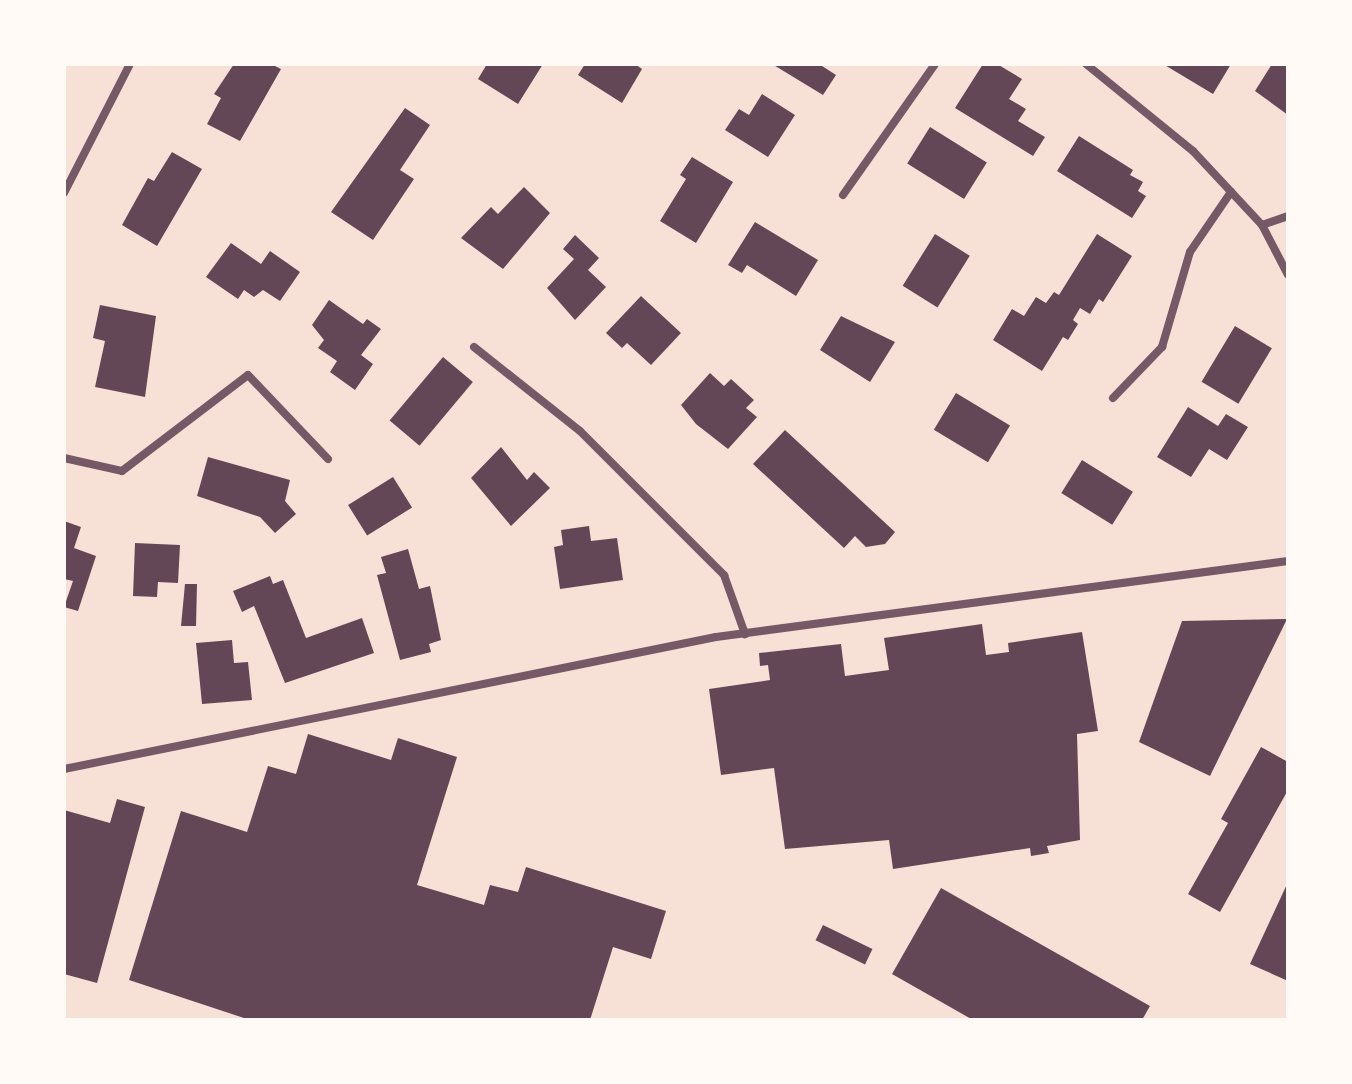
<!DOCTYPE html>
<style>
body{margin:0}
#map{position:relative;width:1352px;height:1084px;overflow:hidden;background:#f7e1d7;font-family:Roboto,sans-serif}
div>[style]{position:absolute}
.building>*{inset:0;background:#644757;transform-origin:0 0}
.minor>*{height:8px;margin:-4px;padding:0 4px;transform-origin:4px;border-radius:4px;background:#755966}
span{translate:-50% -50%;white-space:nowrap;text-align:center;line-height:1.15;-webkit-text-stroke:8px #fffaf5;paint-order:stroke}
.frame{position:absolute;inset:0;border:66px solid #fffaf5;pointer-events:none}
</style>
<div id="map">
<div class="building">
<div style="clip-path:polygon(234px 64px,271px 64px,281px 69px,240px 141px,207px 124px,221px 98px,214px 94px)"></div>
<div style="clip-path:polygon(487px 64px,543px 64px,518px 104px,478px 79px)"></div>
<div style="clip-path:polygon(585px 64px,635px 64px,642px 69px,622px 103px,578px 75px)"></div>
<div style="clip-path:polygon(772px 64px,819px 64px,836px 75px,823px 95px)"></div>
<div style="clip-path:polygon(983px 64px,997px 64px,1022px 79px,1009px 99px,1026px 109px,1018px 121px,1045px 137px,1033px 156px,955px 108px)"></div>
<div style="clip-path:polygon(1163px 64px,1231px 64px,1213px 94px)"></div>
<div style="clip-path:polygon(1272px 64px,1288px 64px,1288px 115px,1255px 91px)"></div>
<div style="clip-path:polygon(762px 94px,795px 115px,768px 157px,725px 130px,739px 109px,749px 115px)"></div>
<div style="clip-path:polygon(405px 108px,430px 125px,400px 170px,414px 179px,373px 240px,331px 212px)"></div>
<div style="left:930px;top:127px;width:67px;height:43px;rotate:32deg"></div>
<div style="clip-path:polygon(1079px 136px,1133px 170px,1130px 175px,1143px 182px,1138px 191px,1146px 196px,1132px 218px,1057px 171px)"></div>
<div style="clip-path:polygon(172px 152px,202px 169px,157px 246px,122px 225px,148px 178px,154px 181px)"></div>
<div style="clip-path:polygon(692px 157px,733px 182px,696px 243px,660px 221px,686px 179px,680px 175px)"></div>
<div style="clip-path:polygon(524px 187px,550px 213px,503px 269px,461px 238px,491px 207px,498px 214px)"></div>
<div style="clip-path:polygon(755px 222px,818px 260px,796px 296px,747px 265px,742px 273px,728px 265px)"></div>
<div style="left:935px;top:234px;width:41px;height:61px;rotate:32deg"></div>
<div style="clip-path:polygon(1097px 234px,1132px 256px,1103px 302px,1099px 299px,1090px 314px,1080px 308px,1073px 320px,1078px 324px,1068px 340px,1063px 337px,1042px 371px,993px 340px,1012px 309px,1024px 316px,1036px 297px,1046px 303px,1054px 292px,1059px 295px)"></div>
<div style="clip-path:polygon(575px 235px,599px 258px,588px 270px,606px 287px,575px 320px,547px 288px,574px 259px,563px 249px)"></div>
<div style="clip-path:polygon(231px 243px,261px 264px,270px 251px,300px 272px,280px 301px,263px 290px,254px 297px,244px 290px,238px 299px,206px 277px)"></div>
<div style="clip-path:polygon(641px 296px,681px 333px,651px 365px,627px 343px,622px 348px,606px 333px)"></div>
<div style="clip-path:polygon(329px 300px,363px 324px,367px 319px,381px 329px,361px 355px,373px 364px,355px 390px,330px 372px,337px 361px,318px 348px,324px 340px,312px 325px)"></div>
<div style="clip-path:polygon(100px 305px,156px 316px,145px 397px,95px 387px,105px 341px,93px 338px)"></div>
<div style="clip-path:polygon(841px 316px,895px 342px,870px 382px,820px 350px)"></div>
<div style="left:1235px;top:326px;width:43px;height:65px;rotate:31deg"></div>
<div style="left:443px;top:357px;width:39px;height:83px;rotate:40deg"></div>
<div style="clip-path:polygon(710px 373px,724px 386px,731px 379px,754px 400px,746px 408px,757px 417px,728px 449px,696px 424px,681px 405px)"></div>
<div style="left:956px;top:393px;width:63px;height:43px;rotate:31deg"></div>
<div style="clip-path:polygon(1188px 407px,1218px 426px,1226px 414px,1248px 427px,1227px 460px,1209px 449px,1191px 477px,1157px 457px)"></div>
<div style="clip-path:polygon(785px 430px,895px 532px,885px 544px,866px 547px,855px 536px,844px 548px,753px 464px)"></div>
<div style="clip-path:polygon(501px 447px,527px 480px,534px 472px,550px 488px,511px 526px,471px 478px)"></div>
<div style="clip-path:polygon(208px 457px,290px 480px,285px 501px,296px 514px,275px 533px,260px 517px,197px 496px)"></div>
<div style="left:1082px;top:460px;width:60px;height:39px;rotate:32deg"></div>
<div style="left:393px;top:477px;width:36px;height:53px;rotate:58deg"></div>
<div style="clip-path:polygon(64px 521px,81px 527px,74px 548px,96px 556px,78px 611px,64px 607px,73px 581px,64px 579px)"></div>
<div style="clip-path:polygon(589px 526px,591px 541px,617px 538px,623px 580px,560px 589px,554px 547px,563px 545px,561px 530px)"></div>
<div style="clip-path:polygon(135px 543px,180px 545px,178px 583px,158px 582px,157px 597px,133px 596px)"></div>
<div style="clip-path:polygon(408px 549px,419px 589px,430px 586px,441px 640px,429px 644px,431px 652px,400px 660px,377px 575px,386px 573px,381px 557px)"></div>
<div style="clip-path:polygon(270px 576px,273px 584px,283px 580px,306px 638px,362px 618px,374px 653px,285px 683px,254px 606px,242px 612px,233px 591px)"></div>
<div style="clip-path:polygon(185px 584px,197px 584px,196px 626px,181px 626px)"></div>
<div style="clip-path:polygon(1287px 619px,1210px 776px,1139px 742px,1182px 621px)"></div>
<div style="clip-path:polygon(982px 624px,986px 655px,1009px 652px,1008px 643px,1082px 632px,1098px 731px,1077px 734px,1080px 840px,1047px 846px,1049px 853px,1031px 856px,1030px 848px,893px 869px,889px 840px,785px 849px,774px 768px,721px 775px,709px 689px,770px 680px,768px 665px,760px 666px,759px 653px,841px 644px,845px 676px,889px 670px,884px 638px)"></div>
<div style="clip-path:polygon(232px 640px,234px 663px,248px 662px,252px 700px,202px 704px,196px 643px)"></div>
<div style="clip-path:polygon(308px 734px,391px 760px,398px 738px,457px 757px,417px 885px,484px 905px,490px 885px,518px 892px,526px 867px,666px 911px,651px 959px,613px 947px,590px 1020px,250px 1020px,129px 980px,181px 811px,247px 832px,268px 766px,296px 774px)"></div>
<div style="clip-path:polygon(1261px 747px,1288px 762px,1288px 790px,1220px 912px,1188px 894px,1228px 823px,1221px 819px)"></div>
<div style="clip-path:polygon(117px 799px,145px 807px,97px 983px,64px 974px,64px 810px,110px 823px)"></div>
<div style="clip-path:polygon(1288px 882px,1288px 981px,1250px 964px)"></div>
<div style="clip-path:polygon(941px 888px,1150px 1006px,1142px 1020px,973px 1020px,892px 974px)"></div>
<div style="left:823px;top:925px;width:55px;height:17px;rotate:26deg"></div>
</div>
<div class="minor">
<div style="left:1086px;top:64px;width:138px;rotate:39.1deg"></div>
<div style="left:1193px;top:151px;width:101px;rotate:47deg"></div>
<div style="left:1262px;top:225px;width:56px;rotate:62.5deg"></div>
<div style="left:64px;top:193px;width:145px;rotate:-62.9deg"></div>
<div style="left:843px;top:195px;width:160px;rotate:-54.9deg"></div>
<div style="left:1262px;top:225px;width:28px;rotate:-19deg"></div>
<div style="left:474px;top:347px;width:135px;rotate:38.4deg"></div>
<div style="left:580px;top:431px;width:204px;rotate:45deg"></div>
<div style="left:724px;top:575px;width:63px;rotate:70.4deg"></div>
<div style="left:1113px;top:398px;width:71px;rotate:-46.1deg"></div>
<div style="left:1162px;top:347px;width:99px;rotate:-73.6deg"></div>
<div style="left:1190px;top:252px;width:73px;rotate:-55.7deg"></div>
<div style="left:64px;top:458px;width:59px;rotate:12.6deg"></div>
<div style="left:122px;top:471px;width:158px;rotate:-37.3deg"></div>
<div style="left:248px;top:375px;width:116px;rotate:46.4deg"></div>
<div style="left:64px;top:769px;width:665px;rotate:-11.45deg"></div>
<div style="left:716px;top:637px;width:577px;rotate:-7.57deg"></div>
</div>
<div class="frame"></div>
</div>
